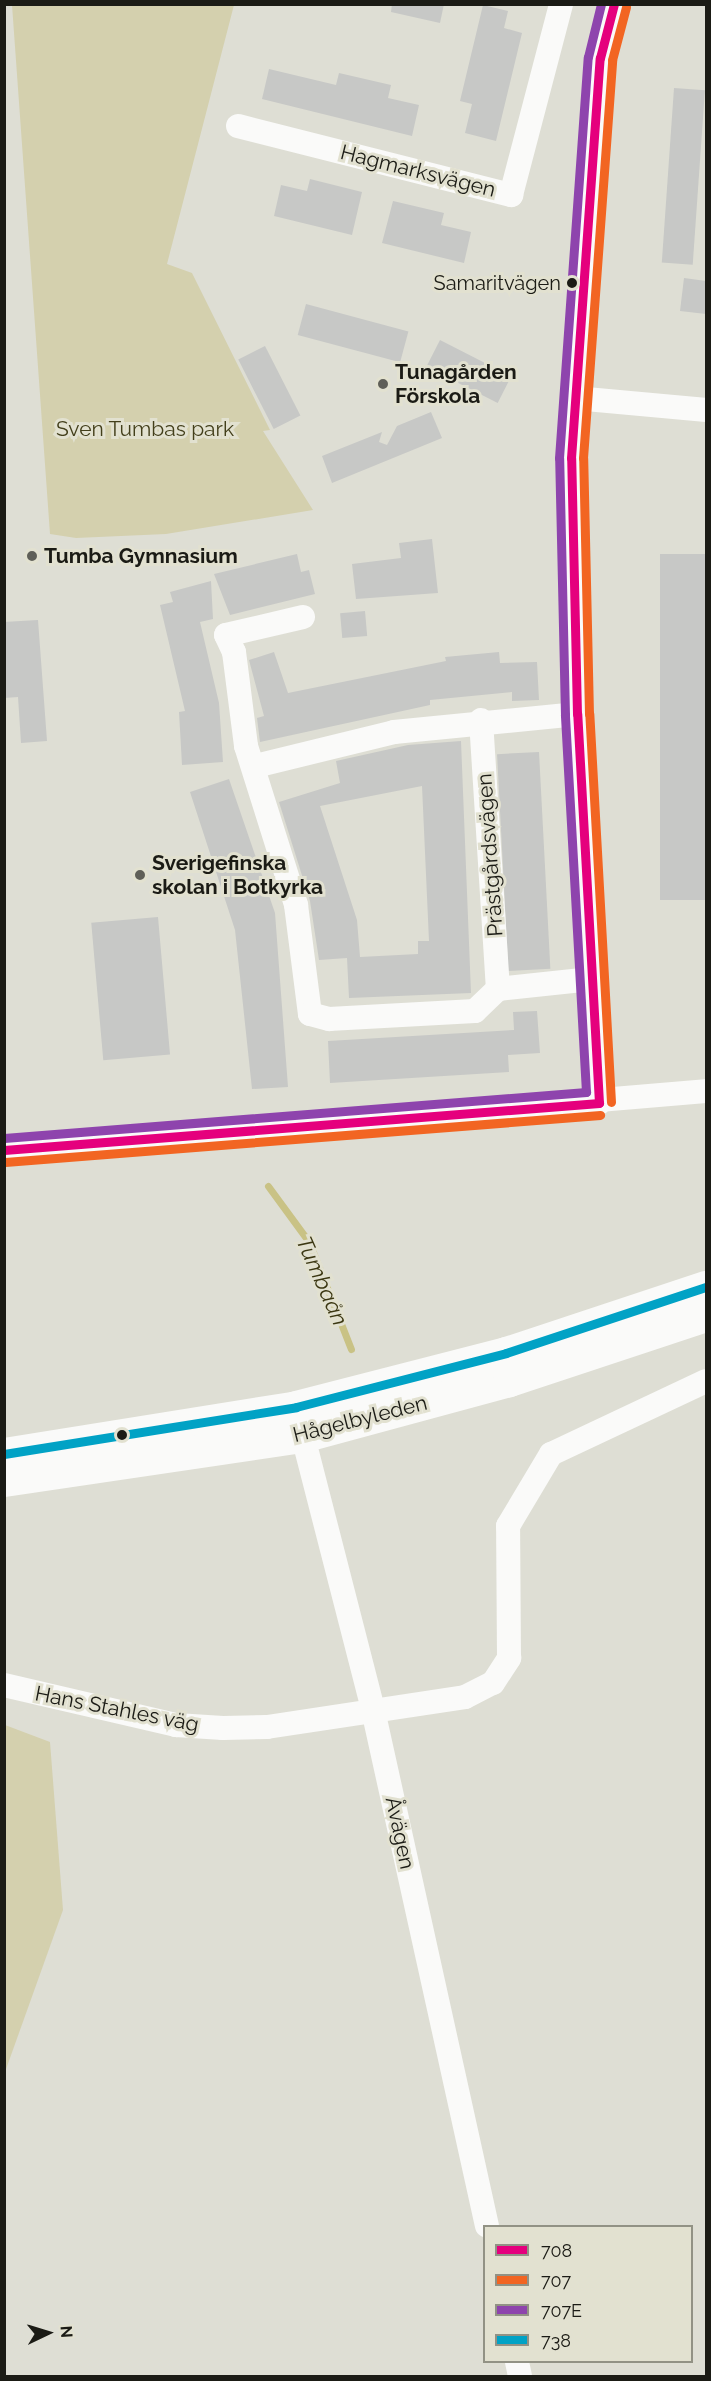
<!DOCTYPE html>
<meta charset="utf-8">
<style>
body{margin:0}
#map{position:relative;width:711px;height:2381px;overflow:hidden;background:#deded4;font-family:Raleway,sans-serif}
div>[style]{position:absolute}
.green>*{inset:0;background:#d4d0ae}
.stream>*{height:7px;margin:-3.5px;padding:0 3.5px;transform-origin:3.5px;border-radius:3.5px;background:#c9c285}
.building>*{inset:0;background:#c7c8c6;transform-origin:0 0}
.street>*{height:24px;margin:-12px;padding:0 12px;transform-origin:12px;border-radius:12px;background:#fafaf9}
.secondary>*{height:33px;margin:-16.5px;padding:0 16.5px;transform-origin:16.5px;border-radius:16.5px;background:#fafaf9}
.bus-1>*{height:9px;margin:-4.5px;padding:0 4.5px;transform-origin:4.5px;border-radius:4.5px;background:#e5007d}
.bus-2>*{height:9px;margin:-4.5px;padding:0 4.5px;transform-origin:4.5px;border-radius:4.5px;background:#f26522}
.bus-3>*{height:9px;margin:-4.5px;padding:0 4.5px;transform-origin:4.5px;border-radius:4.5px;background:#8e44ad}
.bus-4>*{height:9px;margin:-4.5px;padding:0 4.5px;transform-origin:4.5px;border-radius:4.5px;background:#01a2c5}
.dots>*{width:16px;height:16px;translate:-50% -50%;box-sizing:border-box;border:3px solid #e2e1d0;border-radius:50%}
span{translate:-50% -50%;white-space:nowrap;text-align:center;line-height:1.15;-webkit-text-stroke:6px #e2e1d0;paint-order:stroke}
.bus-label{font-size:20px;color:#1b1b15}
.right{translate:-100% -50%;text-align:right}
.street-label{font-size:21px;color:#1b1b15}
.poi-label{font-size:21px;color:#1b1b15;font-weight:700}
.left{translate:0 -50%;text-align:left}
.park-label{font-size:21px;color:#433f1b}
.water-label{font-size:22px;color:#3b3712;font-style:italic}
.frame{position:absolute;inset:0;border:6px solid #1b1b15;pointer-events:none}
.legend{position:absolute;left:483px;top:2225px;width:210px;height:138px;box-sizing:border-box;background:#e2e1d0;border:2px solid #929285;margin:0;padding:8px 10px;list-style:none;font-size:18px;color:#1b1b15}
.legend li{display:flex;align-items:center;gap:12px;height:30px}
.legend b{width:30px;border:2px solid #929285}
.north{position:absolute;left:18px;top:2303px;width:60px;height:60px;-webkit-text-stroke:4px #e2e1d0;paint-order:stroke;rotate:86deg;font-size:16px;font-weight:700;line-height:24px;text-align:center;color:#1b1b15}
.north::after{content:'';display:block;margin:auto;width:21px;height:27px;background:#1b1b15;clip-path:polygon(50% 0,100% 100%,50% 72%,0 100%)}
</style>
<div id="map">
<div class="green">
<div style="clip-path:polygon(12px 5px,234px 5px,167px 264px,192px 273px,270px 430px,263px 431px,313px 510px,166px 534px,76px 538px,50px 534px)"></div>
<div style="clip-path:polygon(5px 1725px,50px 1742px,63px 1910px,5px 2072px)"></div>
</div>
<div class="stream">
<div style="left:268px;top:1186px;width:69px;rotate:53.8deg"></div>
<div style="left:309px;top:1242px;width:115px;rotate:68.6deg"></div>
</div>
<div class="building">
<div style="clip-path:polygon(392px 4px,444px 4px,440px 23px,391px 12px)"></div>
<div style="clip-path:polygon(483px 5px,508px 11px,504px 28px,522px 33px,496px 141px,465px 133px,472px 104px,460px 101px)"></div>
<div style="clip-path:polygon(269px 69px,336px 85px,339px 73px,391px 85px,388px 98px,419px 105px,412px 136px,262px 99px)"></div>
<div style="left:674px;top:88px;width:31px;height:175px;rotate:4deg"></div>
<div style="clip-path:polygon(310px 179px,362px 192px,352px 235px,274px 216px,281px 185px,307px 191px)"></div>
<div style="clip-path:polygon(393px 201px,444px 213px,441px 225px,471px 232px,464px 263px,382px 243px)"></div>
<div style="clip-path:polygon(684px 278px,706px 281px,706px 314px,680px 311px)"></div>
<div style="left:306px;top:304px;width:106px;height:32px;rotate:15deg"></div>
<div style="left:440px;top:340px;width:80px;height:30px;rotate:27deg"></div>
<div style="left:265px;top:346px;width:78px;height:30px;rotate:63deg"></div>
<div style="clip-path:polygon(431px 412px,442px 438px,332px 483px,322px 456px,382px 432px,379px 442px,387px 445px,397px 426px)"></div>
<div style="clip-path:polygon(432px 539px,438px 593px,356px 599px,352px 564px,401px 558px,399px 543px)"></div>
<div style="clip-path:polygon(297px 554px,301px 572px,309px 570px,315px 594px,230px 615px,214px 574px)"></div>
<div style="left:660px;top:554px;width:46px;height:346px"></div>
<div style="clip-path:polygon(211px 581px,213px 619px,200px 622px,219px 703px,223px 762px,182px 765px,179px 712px,185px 711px,160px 605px,173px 602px,170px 592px)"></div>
<div style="left:365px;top:611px;width:25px;height:25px;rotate:85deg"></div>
<div style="clip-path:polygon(38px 620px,47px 741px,21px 743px,18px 697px,4px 698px,4px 622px)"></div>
<div style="clip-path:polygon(274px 652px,288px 693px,446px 661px,445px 657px,499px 652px,500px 663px,537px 662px,539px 700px,512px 701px,512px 692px,430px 700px,430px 705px,260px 742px,257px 718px,264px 716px,249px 660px)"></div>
<div style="clip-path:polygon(evenodd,461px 741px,471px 993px,349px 998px,347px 958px,319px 960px,310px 901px,279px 802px,340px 783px,336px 761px,408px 745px,461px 741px,422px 786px,429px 941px,418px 941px,418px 954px,360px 957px,357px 920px,320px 806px,422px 786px)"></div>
<div style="left:539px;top:752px;width:217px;height:42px;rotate:87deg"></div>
<div style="clip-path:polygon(229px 779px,275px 913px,288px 1087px,252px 1089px,235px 930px,190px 792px)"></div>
<div style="left:158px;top:917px;width:138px;height:67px;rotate:85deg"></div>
<div style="clip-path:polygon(537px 1011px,540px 1053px,508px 1055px,509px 1072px,330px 1083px,328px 1041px,514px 1030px,513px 1012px)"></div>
</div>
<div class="street">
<div style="left:238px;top:126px;width:282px;rotate:14.2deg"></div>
<div style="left:511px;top:195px;width:197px;rotate:-75.3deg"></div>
<div style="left:575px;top:398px;width:132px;rotate:5.2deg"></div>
<div style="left:303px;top:617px;width:79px;rotate:166.8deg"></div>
<div style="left:226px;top:635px;width:19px;rotate:65deg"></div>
<div style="left:234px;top:652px;width:95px;rotate:82.7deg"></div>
<div style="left:246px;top:746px;width:167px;rotate:72.5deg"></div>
<div style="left:296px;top:905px;width:110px;rotate:82.7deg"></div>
<div style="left:310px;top:1014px;width:20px;rotate:15deg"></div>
<div style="left:329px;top:1019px;width:146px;rotate:-3.1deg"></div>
<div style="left:475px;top:1011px;width:32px;rotate:-44deg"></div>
<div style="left:498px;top:989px;width:94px;rotate:-6.1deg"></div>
<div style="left:481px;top:720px;width:270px;rotate:86.4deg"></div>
<div style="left:255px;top:766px;width:143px;rotate:-13.7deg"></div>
<div style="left:394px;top:732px;width:184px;rotate:-5.6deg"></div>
<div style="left:599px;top:1103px;width:390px;rotate:-93.2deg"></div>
<div style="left:577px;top:714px;width:256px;rotate:-91.3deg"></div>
<div style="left:571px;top:458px;width:401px;rotate:-85.9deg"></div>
<div style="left:600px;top:58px;width:56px;rotate:-75.5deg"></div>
<div style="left:4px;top:1150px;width:704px;rotate:-4.8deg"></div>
<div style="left:299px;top:1421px;width:298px;rotate:75.6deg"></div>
<div style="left:373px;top:1710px;width:528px;rotate:77.54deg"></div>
<div style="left:4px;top:1685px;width:177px;rotate:13.1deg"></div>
<div style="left:176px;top:1725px;width:47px;rotate:3.7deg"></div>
<div style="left:223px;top:1728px;width:44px;rotate:-1.3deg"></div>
<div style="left:267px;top:1727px;width:200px;rotate:-8.6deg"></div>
<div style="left:465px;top:1697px;width:31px;rotate:-27deg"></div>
<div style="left:493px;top:1683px;width:30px;rotate:-57deg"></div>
<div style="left:509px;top:1658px;width:132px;rotate:-90.4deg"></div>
<div style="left:508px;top:1526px;width:84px;rotate:-59.2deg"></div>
<div style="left:551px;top:1454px;width:171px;rotate:-25.2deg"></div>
<div style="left:517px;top:2362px;width:14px;rotate:78deg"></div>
</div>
<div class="secondary">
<div style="left:4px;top:1454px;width:296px;rotate:-9.1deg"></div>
<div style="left:296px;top:1407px;width:217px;rotate:-14.4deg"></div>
<div style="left:506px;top:1353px;width:211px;rotate:-18.3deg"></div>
<div style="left:4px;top:1480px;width:301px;rotate:-8.4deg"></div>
<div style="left:302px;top:1436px;width:214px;rotate:-15.1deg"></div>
<div style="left:509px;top:1380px;width:207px;rotate:-18.3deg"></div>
</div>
<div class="bus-1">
<div style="left:599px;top:1103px;width:390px;rotate:-93.2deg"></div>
<div style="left:577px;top:714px;width:256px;rotate:-91.3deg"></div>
<div style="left:571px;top:458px;width:401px;rotate:-85.9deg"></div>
<div style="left:600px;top:58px;width:56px;rotate:-75.5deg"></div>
<div style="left:4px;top:1150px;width:597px;rotate:-4.52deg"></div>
</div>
<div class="bus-2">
<div style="left:611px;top:1102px;width:389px;rotate:-93.2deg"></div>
<div style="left:589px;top:714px;width:256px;rotate:-91.3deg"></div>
<div style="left:583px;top:458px;width:399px;rotate:-85.8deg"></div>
<div style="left:612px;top:60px;width:55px;rotate:-75.2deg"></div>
<div style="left:5px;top:1162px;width:597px;rotate:-4.52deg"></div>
</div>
<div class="bus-3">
<div style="left:4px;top:1138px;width:584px;rotate:-4.52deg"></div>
<div style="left:586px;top:1092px;width:378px;rotate:-93.2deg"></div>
<div style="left:565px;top:715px;width:257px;rotate:-91.3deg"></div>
<div style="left:559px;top:458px;width:402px;rotate:-85.9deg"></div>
<div style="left:588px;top:57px;width:55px;rotate:-76.2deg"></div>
</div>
<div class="bus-4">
<div style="left:4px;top:1454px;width:296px;rotate:-9.1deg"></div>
<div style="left:296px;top:1407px;width:217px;rotate:-14.4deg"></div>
<div style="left:506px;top:1353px;width:211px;rotate:-18.3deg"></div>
</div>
<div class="dots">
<div style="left:572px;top:283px;background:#1b1b15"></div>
<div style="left:383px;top:384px;background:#5f5f58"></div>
<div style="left:32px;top:556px;background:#5f5f58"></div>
<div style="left:140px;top:875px;background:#5f5f58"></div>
<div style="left:122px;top:1435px;background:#1b1b15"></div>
</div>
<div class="bus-label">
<span class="right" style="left:561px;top:283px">Samaritvägen</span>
</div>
<div class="street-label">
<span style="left:418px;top:171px;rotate:14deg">Hagmarksvägen</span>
<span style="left:490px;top:855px;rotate:-94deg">Prästgårdsvägen</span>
<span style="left:360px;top:1419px;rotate:-14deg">Hågelbyleden</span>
<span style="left:117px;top:1709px;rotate:11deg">Hans Stahles väg</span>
<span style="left:400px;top:1833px;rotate:78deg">Åvägen</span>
</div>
<div class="poi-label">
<span class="left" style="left:395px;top:384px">Tunagården<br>Förskola</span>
<span class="left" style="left:44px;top:556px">Tumba Gymnasium</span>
<span class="left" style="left:152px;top:875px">Sverigefinska<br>skolan i Botkyrka</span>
</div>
<div class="park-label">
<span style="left:145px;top:429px">Sven Tumbas park</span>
</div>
<div class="water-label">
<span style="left:322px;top:1281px;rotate:66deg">Tumbaån</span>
</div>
<div class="frame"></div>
<ul class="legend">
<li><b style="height:8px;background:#e5007d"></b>708</li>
<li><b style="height:8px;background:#f26522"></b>707</li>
<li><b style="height:8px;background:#8e44ad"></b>707E</li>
<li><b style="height:8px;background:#01a2c5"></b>738</li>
</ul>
<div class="north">N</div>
</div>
